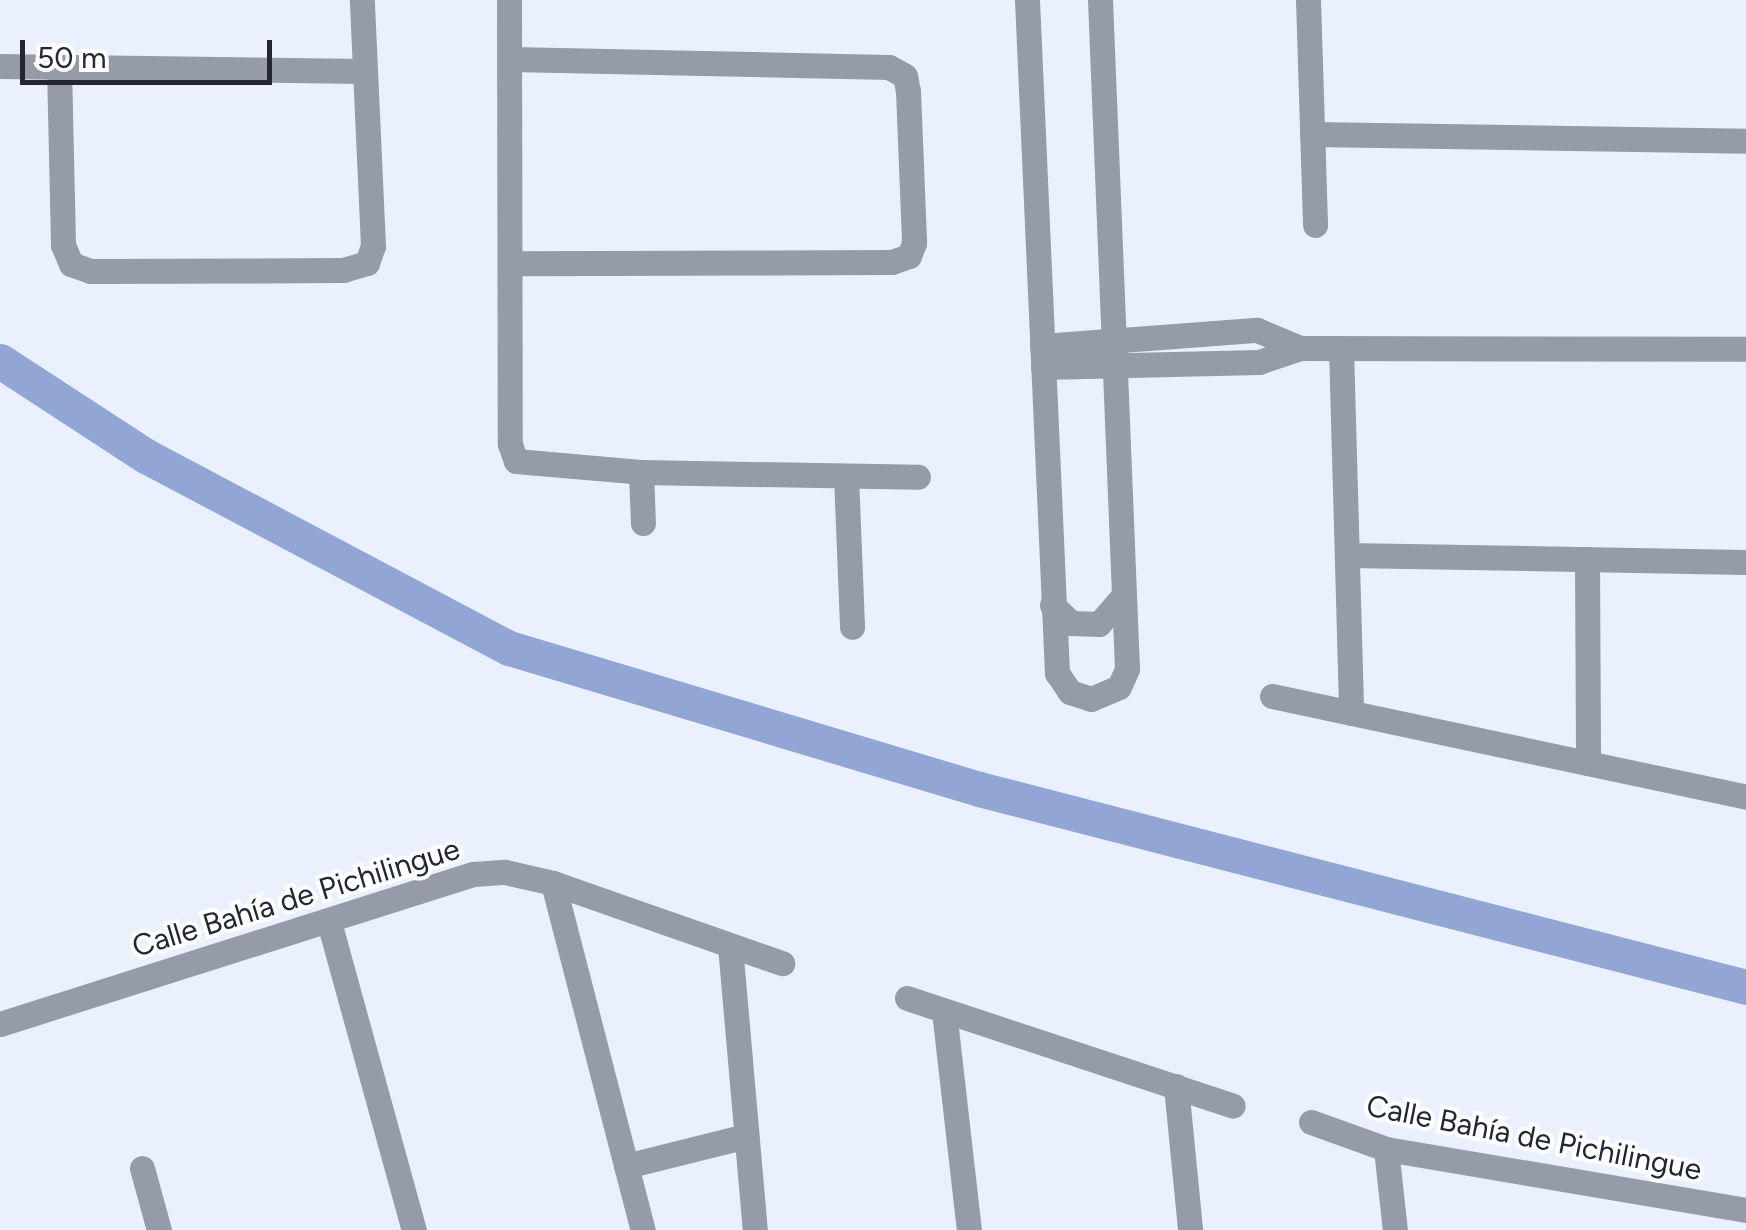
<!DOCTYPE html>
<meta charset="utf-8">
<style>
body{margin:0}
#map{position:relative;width:1746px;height:1230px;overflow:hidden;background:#eaf0fe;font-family:Figtree,sans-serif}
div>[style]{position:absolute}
.canal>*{height:35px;margin:-17.5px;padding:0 17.5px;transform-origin:17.5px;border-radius:17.5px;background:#92a6d6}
.street>*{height:25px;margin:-12.5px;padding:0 12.5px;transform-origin:12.5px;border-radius:12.5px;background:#959ba9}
span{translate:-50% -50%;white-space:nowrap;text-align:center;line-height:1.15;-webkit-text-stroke:8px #fff;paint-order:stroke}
.street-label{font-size:30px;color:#222733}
.scale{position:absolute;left:20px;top:40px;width:252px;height:45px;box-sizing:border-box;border:5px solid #222733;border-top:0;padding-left:12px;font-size:30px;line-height:35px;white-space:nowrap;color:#222733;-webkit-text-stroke:8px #fff;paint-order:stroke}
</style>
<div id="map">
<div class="canal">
<div style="left:0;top:361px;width:174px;rotate:33.1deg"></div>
<div style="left:146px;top:456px;width:411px;rotate:27.9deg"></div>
<div style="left:509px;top:648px;width:491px;rotate:16.7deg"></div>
<div style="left:979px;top:789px;width:792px;rotate:14.47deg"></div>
</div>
<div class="street">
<div style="left:509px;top:0;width:444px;rotate:89.9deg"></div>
<div style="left:510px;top:444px;width:18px;rotate:71deg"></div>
<div style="left:516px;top:461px;width:125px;rotate:5deg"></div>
<div style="left:641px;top:472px;width:277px;rotate:1deg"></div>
<div style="left:1027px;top:0;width:674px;rotate:87.45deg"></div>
<div style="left:1057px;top:673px;width:23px;rotate:56deg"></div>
<div style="left:1070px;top:692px;width:22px;rotate:18deg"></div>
<div style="left:1091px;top:699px;width:30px;rotate:-23deg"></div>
<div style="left:1119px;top:687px;width:20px;rotate:-66deg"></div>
<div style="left:1127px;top:669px;width:670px;rotate:-92.31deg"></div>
<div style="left:1308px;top:0;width:225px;rotate:88.2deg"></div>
<div style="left:510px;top:59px;width:379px;rotate:1.2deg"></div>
<div style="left:889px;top:67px;width:18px;rotate:29deg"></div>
<div style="left:905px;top:76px;width:15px;rotate:79deg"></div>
<div style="left:908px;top:91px;width:152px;rotate:87.7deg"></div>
<div style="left:914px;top:243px;width:14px;rotate:111deg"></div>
<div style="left:909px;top:256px;width:18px;rotate:161deg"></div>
<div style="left:892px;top:262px;width:378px;rotate:179.8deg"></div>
<div style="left:0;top:66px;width:364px;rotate:0.8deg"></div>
<div style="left:59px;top:67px;width:178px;rotate:88.7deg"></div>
<div style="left:63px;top:245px;width:21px;rotate:67deg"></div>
<div style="left:71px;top:264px;width:20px;rotate:20deg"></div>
<div style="left:90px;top:271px;width:253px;rotate:-0.2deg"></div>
<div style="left:343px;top:270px;width:25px;rotate:-16deg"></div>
<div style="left:367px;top:263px;width:18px;rotate:-71deg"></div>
<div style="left:373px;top:246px;width:246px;rotate:-92.6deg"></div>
<div style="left:1312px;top:134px;width:434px;rotate:0.9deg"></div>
<div style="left:1042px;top:346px;width:216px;rotate:-4.3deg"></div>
<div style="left:1257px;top:330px;width:47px;rotate:22.7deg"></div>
<div style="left:1341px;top:348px;width:365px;rotate:88.4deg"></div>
<div style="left:1043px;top:367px;width:216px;rotate:-1.3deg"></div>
<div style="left:1259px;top:362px;width:43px;rotate:-18.9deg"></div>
<div style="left:1300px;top:348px;width:446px;rotate:0.1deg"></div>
<div style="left:641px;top:472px;width:51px;rotate:87.8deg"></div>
<div style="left:846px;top:476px;width:151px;rotate:87.7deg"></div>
<div style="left:1348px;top:555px;width:398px;rotate:1deg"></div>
<div style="left:1587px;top:559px;width:204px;rotate:89.7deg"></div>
<div style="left:1052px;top:605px;width:26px;rotate:43deg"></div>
<div style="left:1071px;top:623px;width:28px;rotate:2deg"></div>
<div style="left:1099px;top:624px;width:38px;rotate:-49deg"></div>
<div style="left:1272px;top:696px;width:485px;rotate:12deg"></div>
<div style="left:553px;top:883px;width:358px;rotate:75.5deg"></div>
<div style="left:329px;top:922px;width:320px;rotate:74.6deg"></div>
<div style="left:730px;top:946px;width:285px;rotate:85deg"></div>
<div style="left:907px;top:998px;width:343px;rotate:18.3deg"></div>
<div style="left:944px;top:1011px;width:220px;rotate:83.5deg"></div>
<div style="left:0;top:1024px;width:497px;rotate:-17.6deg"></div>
<div style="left:474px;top:874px;width:31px;rotate:-4deg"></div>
<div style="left:505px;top:872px;width:49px;rotate:12.9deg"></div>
<div style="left:553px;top:883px;width:243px;rotate:19.3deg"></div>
<div style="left:1176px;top:1086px;width:145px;rotate:84.4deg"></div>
<div style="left:1311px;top:1122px;width:80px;rotate:19.8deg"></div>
<div style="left:1386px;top:1149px;width:365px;rotate:9.6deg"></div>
<div style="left:1386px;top:1149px;width:81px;rotate:83.7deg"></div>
<div style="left:626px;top:1166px;width:124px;rotate:-14deg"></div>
<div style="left:142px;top:1168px;width:64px;rotate:74.7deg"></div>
</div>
<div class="street-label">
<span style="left:296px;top:898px;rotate:-17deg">Calle Bahía de Pichilingue</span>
<span style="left:1534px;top:1138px;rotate:11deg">Calle Bahía de Pichilingue</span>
</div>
<div class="scale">50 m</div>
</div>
